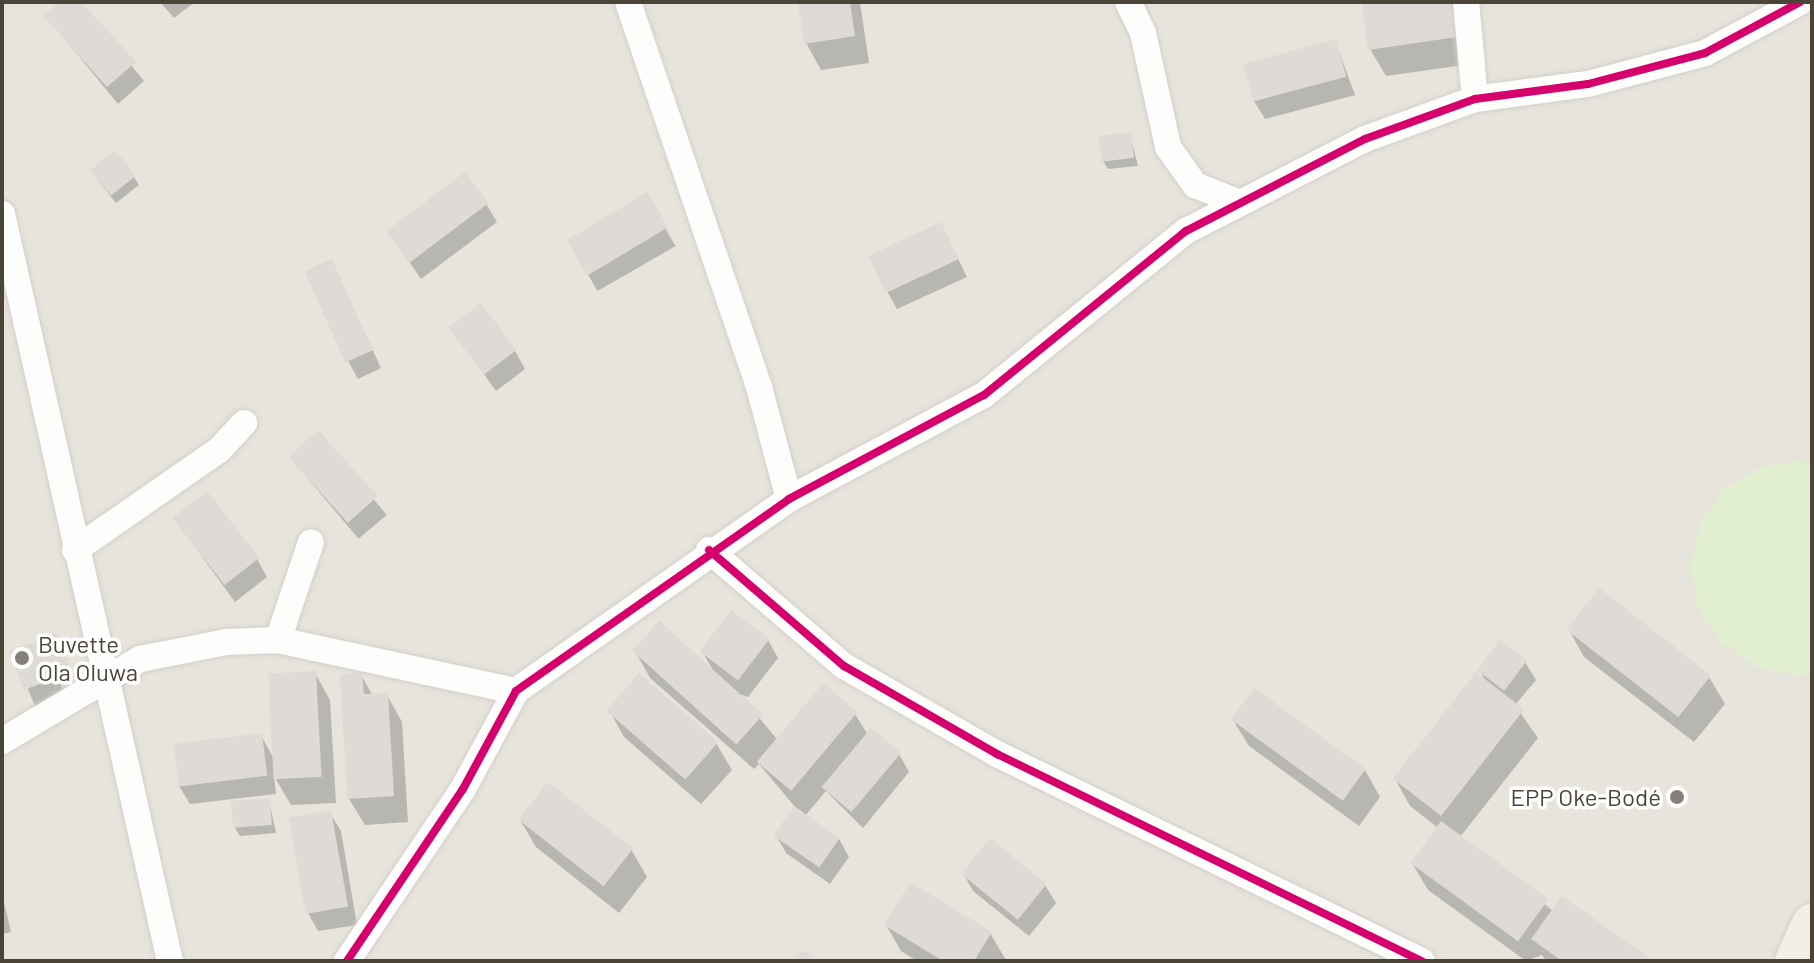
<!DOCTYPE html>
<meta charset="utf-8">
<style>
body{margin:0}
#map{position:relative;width:1814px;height:963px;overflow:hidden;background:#f4f2ee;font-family:Barlow,sans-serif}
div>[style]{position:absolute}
.residential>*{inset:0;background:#e7e4dc;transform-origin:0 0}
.green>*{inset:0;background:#e1eecf}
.shadow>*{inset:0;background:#0003;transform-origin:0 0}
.building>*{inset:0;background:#dedbd6;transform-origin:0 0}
.roads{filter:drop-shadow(0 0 2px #d2d0cb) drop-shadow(0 0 2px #d2d0cb)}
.minor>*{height:26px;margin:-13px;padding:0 13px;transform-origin:13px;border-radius:13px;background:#fdfdfc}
.primary>*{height:40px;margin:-20px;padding:0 20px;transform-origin:20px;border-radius:20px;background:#f2efe6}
.cycleway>*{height:8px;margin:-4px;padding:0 4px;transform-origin:4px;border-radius:4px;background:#d6006c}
.dots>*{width:22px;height:22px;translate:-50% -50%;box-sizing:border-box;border:4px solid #fff;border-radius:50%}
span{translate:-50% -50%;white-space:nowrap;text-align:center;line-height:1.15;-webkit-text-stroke:7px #fff;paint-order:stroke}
.poi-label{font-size:24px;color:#4b4439}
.left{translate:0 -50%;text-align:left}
.right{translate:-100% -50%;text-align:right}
.frame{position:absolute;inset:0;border:4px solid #4b4439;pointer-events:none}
</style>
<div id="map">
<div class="residential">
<div style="left:2px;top:2px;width:1810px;height:959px"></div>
</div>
<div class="green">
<div style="clip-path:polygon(1800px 461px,1812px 464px,1812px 673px,1798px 676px,1756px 667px,1722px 643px,1698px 608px,1691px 567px,1699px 526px,1723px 491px,1758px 468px)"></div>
</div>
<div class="shadow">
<div style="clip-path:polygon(62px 2px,79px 2px,144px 81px,118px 104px,46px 16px)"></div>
<div style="clip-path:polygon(160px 2px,195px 2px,174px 18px)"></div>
<div style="clip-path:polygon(800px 2px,860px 2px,869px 63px,821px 70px,806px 43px)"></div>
<div style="clip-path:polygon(1363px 2px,1457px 2px,1471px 64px,1386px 76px,1370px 49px)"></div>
<div style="clip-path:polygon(1335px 41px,1355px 95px,1265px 119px,1254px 101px)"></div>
<div style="clip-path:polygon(1130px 134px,1138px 166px,1108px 169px,1103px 161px)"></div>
<div style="clip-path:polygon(134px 177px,139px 185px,116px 203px,97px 179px)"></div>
<div style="left:646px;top:195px;width:59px;height:90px;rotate:60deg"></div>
<div style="clip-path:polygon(486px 204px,497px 222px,421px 279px,388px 231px)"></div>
<div style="clip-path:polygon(941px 224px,967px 277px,897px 309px,887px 291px)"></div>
<div style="clip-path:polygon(331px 261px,381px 368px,358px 379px,348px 361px)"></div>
<div style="clip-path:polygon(451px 328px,515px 351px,525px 369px,496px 391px)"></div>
<div style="left:318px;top:433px;width:107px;height:37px;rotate:50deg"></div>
<div style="clip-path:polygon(174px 518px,257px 559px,267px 577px,235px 602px)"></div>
<div style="clip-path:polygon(1569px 630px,1709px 677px,1725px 704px,1694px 742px,1584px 657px)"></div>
<div style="clip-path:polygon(56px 635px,87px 707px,76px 711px,36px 708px,12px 652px)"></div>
<div style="clip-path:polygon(768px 640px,778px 658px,748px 697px,739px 694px,777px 739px,855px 714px,868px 735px,899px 754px,909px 772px,863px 828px,826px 791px,805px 816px,839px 839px,849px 857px,830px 884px,786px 853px,776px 835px,795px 807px,759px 764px,754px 769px,650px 678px,635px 651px,713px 670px,702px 652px)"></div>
<div style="clip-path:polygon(1525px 662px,1536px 680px,1515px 705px,1538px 738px,1460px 837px,1553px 911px,1650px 961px,1546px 961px,1542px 955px,1526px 961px,1428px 890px,1412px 863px,1438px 828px,1410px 806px,1395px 779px,1487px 683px,1479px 670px)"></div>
<div style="clip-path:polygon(315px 673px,330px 700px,336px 803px,291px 805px,274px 776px,276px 794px,190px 804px,179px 786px,261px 735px,274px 759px)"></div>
<div style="clip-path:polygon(361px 675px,373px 696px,387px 695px,402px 722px,408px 822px,365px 825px,349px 799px)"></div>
<div style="clip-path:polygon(609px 710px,716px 743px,732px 770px,701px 804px,624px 737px)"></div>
<div style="clip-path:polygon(1233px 720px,1365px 770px,1380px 797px,1359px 826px,1249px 746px)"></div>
<div style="clip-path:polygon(548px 785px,632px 851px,647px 877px,619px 913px,536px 847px,520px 820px)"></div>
<div style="clip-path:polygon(269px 800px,276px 833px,240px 836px,235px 828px)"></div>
<div style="clip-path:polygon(330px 813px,341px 831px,357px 925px,318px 931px,308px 913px)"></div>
<div style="clip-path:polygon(963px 873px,1045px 885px,1056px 903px,1029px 936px,973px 891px)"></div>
<div style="clip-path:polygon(2px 893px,11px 932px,2px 934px)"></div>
<div style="clip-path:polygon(886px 925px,990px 933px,1006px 960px,917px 961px,901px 951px)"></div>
</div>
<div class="building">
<div style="clip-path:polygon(59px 2px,82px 2px,136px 62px,107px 87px,43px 16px)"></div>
<div style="clip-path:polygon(798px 2px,850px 2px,855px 36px,804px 44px)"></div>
<div style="clip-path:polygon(1361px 2px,1452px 2px,1457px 37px,1368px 50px)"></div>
<div style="left:1336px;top:39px;width:39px;height:96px;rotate:75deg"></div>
<div style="left:1131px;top:132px;width:26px;height:33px;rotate:83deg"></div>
<div style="left:115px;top:150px;width:33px;height:32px;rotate:51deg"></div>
<div style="left:465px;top:172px;width:39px;height:99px;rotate:53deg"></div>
<div style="left:647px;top:192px;width:41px;height:94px;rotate:59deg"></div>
<div style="left:941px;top:222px;width:41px;height:80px;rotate:65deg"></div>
<div style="left:332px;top:259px;width:100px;height:30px;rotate:66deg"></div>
<div style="left:481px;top:303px;width:59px;height:41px;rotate:53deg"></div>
<div style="left:318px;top:430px;width:89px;height:40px;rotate:48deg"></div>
<div style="left:207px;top:491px;width:85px;height:44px;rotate:52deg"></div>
<div style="left:1599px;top:588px;width:142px;height:53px;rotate:38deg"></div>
<div style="left:731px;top:610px;width:48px;height:52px;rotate:37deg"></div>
<div style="left:659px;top:621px;width:140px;height:40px;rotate:42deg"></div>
<div style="clip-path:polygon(57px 633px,78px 688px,64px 694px,58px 677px,24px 690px,9px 651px)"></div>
<div style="left:1500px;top:640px;width:34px;height:38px;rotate:37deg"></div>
<div style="left:316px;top:671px;width:106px;height:48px;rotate:87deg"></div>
<div style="left:1476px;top:672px;width:61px;height:135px;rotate:38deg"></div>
<div style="clip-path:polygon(362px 673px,364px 694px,388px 693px,394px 796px,347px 799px,340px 674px)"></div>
<div style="left:639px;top:673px;width:105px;height:50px;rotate:41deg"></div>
<div style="left:823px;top:683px;width:45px;height:103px;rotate:40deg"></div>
<div style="left:1254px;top:688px;width:138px;height:39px;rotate:36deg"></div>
<div style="left:871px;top:728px;width:39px;height:77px;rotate:40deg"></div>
<div style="left:262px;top:733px;width:43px;height:89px;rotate:83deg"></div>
<div style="left:548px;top:782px;width:108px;height:48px;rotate:38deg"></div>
<div style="left:270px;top:798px;width:27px;height:39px;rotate:86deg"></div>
<div style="left:794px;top:806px;width:56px;height:36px;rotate:35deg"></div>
<div style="left:331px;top:810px;width:98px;height:43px;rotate:80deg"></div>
<div style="left:1441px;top:821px;width:133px;height:52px;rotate:36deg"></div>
<div style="left:990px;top:838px;width:73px;height:46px;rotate:39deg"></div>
<div style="clip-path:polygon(910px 882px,992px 932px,974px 961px,943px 961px,884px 925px)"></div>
<div style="clip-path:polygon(1562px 896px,1654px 961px,1562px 961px,1531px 939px)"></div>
<div style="clip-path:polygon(803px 950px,816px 961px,794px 961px)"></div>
</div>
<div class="roads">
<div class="minor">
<div style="left:628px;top:2px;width:407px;rotate:71.2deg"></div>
<div style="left:759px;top:387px;width:116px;rotate:75deg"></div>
<div style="left:1128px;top:2px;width:34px;rotate:64deg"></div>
<div style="left:1143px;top:33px;width:117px;rotate:77.6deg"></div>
<div style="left:1168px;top:147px;width:47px;rotate:54.6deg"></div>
<div style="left:1195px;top:185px;width:48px;rotate:21.8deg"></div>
<div style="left:1466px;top:2px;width:97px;rotate:84.7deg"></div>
<div style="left:2px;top:214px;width:766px;rotate:77.33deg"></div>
<div style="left:75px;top:550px;width:175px;rotate:-34.8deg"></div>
<div style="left:219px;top:450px;width:37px;rotate:-47deg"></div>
<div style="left:709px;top:550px;width:178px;rotate:40.7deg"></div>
<div style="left:844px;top:666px;width:177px;rotate:29.9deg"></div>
<div style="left:997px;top:754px;width:473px;rotate:26deg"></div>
<div style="left:278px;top:640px;width:103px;rotate:-71.4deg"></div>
<div style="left:2px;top:741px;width:161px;rotate:-30.7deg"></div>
<div style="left:140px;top:659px;width:88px;rotate:-11.2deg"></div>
<div style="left:226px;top:642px;width:52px;rotate:-2.2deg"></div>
<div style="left:278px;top:640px;width:243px;rotate:12.1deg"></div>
<div style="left:347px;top:961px;width:207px;rotate:-56deg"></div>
<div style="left:463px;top:789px;width:111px;rotate:-61.6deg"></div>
<div style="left:516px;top:691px;width:334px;rotate:-35.1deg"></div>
<div style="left:789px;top:499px;width:221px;rotate:-28.1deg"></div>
<div style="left:984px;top:395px;width:260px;rotate:-39.1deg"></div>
<div style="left:1186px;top:231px;width:201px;rotate:-27.2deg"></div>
<div style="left:1365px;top:139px;width:117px;rotate:-20deg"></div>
<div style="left:1475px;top:99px;width:114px;rotate:-7.6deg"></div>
<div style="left:1588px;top:84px;width:121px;rotate:-14.8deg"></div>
<div style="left:1705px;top:53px;width:108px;rotate:-28.2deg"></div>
</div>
<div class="primary">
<div style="left:1795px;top:961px;width:41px;rotate:-65.3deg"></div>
</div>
</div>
<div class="cycleway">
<div style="left:709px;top:550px;width:178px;rotate:40.7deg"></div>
<div style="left:844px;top:666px;width:177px;rotate:29.9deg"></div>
<div style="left:997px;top:754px;width:473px;rotate:26deg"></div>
<div style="left:347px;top:961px;width:207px;rotate:-56deg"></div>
<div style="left:463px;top:789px;width:111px;rotate:-61.6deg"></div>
<div style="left:516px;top:691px;width:334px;rotate:-35.1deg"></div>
<div style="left:789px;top:499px;width:221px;rotate:-28.1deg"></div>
<div style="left:984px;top:395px;width:260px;rotate:-39.1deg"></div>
<div style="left:1186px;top:231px;width:201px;rotate:-27.2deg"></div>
<div style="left:1365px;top:139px;width:117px;rotate:-20deg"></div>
<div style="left:1475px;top:99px;width:114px;rotate:-7.6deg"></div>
<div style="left:1588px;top:84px;width:121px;rotate:-14.8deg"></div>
<div style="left:1705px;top:53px;width:108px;rotate:-28.2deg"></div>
</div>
<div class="dots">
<div style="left:22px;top:658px;background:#868178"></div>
<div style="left:1677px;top:797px;background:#868178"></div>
</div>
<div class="poi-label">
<span class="left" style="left:38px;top:658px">Buvette<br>Ola Oluwa</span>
<span class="right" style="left:1661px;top:797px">EPP Oke-Bodé</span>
</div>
<div class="frame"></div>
</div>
